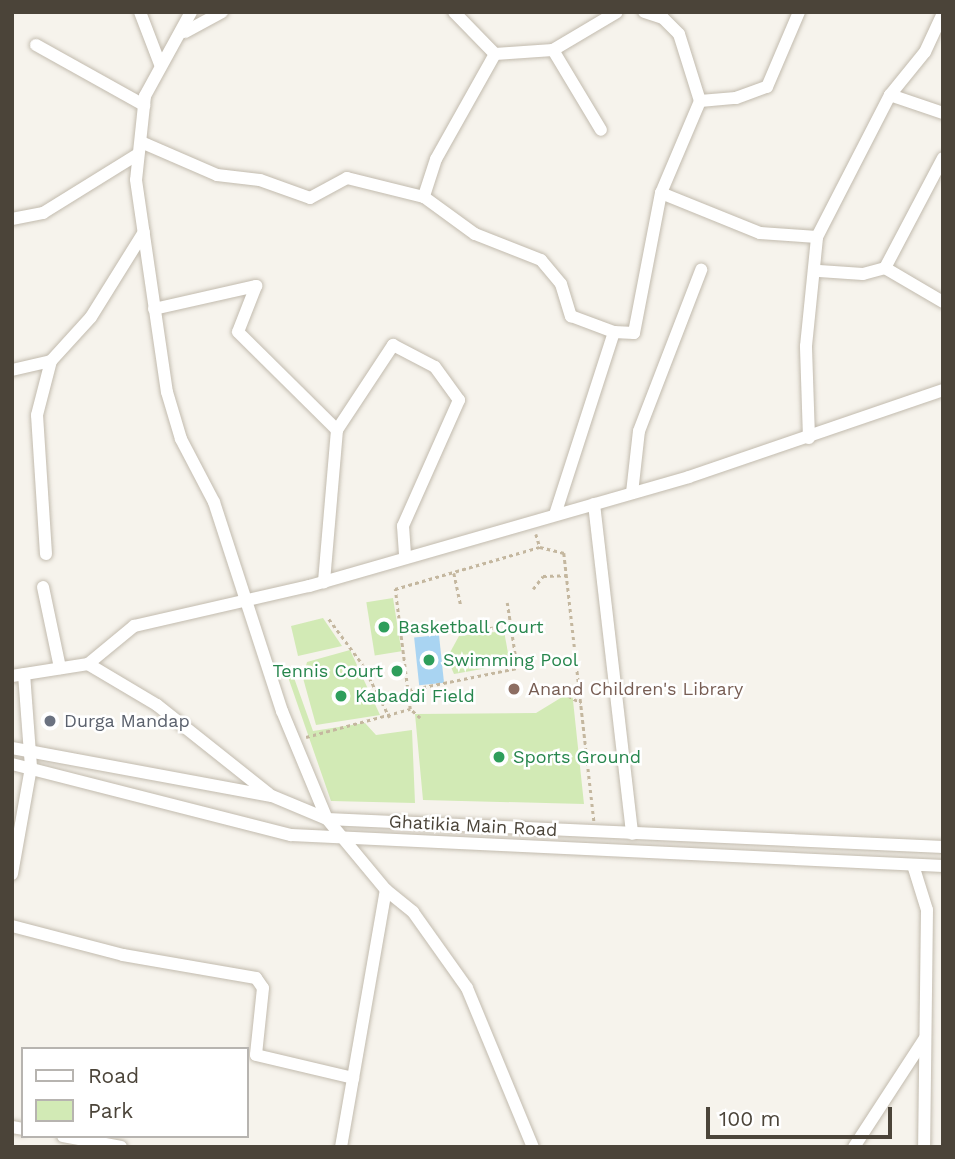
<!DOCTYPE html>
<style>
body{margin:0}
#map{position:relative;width:955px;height:1159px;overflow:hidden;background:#f6f3ec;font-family:"Work Sans",sans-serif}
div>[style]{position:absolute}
.green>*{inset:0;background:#d2eab5;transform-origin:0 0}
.water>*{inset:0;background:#a9d4f2;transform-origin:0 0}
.path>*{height:2.5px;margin-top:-1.25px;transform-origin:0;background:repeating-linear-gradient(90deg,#c4b79f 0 3.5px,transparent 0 7px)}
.roads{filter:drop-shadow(0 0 2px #c2bbae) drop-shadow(0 0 2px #c2bbae)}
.minor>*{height:12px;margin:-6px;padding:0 6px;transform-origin:6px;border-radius:6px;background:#fff}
.dots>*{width:19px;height:19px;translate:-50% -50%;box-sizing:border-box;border:4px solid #fff;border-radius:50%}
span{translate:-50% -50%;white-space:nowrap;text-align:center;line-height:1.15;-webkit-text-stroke:5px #fff;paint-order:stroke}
.leisure-label{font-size:18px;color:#27864d}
.left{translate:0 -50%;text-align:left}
.right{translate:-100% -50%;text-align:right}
.education-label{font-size:18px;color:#785e54}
.worship-label{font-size:18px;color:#5b616d}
.street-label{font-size:18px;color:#4b4439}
.frame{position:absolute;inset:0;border:14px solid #4b4439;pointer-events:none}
.legend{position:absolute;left:21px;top:1047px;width:228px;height:91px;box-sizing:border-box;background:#fff;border:2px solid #b7b4b0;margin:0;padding:9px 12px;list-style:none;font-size:21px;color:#4b4439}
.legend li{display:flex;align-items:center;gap:14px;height:35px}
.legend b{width:35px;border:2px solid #b7b4b0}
.scale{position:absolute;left:706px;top:1107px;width:186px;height:32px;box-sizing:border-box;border:4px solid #4b4439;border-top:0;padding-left:9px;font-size:21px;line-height:24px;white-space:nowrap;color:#4b4439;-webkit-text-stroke:5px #fff;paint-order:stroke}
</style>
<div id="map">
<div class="green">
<div style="left:393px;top:598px;width:54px;height:27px;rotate:81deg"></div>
<div style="clip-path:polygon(323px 618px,342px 646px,298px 656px,291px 626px)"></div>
<div style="clip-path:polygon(504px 631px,510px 664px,454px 674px,447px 658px,459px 636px)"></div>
<div style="clip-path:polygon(350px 650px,380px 715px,316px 725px,303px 678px,307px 662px)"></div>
<div style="clip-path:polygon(293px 675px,313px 731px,365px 723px,376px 735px,412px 730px,415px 803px,331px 801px,288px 677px)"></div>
<div style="clip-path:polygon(572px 691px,584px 804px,423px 800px,415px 714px,536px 713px)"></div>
</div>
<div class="water">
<div style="left:439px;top:635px;width:48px;height:25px;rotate:84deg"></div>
</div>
<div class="path">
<div style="left:536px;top:534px;width:14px;rotate:73deg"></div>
<div style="left:540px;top:547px;width:25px;rotate:14deg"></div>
<div style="left:564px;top:553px;width:270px;rotate:83.6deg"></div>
<div style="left:454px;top:573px;width:33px;rotate:78deg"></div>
<div style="left:533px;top:589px;width:16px;rotate:-52deg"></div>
<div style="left:543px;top:576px;width:24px;rotate:-2deg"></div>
<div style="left:329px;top:619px;width:57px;rotate:53.5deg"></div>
<div style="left:363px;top:665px;width:59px;rotate:63deg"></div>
<div style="left:455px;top:633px;width:57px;rotate:-8.1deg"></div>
<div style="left:409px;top:690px;width:110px;rotate:-11.5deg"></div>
<div style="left:517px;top:668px;width:66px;rotate:-98.7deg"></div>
<div style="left:562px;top:692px;width:22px;rotate:30deg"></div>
<div style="left:420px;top:718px;width:13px;rotate:-138deg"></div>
<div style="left:410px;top:709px;width:121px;rotate:-97.1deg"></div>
<div style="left:395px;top:589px;width:151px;rotate:-16.2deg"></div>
<div style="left:306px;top:737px;width:108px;rotate:-15.1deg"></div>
</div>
<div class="roads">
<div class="minor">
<div style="left:140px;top:12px;width:56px;rotate:69deg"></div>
<div style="left:191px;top:12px;width:96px;rotate:118.7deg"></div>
<div style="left:145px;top:96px;width:84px;rotate:96.1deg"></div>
<div style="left:136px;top:180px;width:214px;rotate:81.7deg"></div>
<div style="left:167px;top:392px;width:49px;rotate:73.4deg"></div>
<div style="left:181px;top:439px;width:71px;rotate:62.4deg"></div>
<div style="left:214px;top:502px;width:220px;rotate:72deg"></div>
<div style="left:282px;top:711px;width:117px;rotate:67.4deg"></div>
<div style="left:327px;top:819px;width:92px;rotate:50.3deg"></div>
<div style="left:386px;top:890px;width:35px;rotate:39deg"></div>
<div style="left:413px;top:912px;width:93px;rotate:54.6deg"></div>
<div style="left:467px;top:988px;width:172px;rotate:67.5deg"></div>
<div style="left:454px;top:12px;width:59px;rotate:45.7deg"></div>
<div style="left:495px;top:54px;width:120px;rotate:119.3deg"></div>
<div style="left:436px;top:159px;width:40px;rotate:108deg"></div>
<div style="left:424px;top:197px;width:63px;rotate:36deg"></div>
<div style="left:475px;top:234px;width:71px;rotate:21.5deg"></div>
<div style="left:541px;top:260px;width:31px;rotate:50deg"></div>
<div style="left:561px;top:284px;width:34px;rotate:73deg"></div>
<div style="left:571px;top:316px;width:46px;rotate:20.4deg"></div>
<div style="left:614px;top:332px;width:192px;rotate:107.9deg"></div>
<div style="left:185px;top:32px;width:42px;rotate:-28.4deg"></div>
<div style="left:36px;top:45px;width:124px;rotate:29.1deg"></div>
<div style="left:553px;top:50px;width:93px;rotate:59deg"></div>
<div style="left:495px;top:54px;width:58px;rotate:-3.9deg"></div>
<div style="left:553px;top:50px;width:74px;rotate:-30.7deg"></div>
<div style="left:890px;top:95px;width:55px;rotate:-50.9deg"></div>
<div style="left:925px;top:52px;width:43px;rotate:-65.2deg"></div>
<div style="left:700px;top:101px;width:36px;rotate:-5deg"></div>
<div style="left:736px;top:98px;width:33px;rotate:-20deg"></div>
<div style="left:767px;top:87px;width:82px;rotate:-66.9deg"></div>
<div style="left:141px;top:142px;width:83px;rotate:23.5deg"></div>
<div style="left:217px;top:175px;width:43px;rotate:6.6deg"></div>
<div style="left:260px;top:180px;width:53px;rotate:19.8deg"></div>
<div style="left:310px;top:198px;width:42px;rotate:-28.4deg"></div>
<div style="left:347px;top:178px;width:79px;rotate:13.9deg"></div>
<div style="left:661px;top:193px;width:107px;rotate:22deg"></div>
<div style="left:760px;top:233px;width:57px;rotate:4deg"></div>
<div style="left:817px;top:237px;width:160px;rotate:-62.8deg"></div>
<div style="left:890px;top:95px;width:56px;rotate:18.8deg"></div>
<div style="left:12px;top:219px;width:32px;rotate:-11deg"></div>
<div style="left:43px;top:213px;width:112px;rotate:-31.8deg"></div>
<div style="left:885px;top:268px;width:67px;rotate:30.4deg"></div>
<div style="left:819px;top:271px;width:44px;rotate:3.9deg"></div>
<div style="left:863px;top:274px;width:23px;rotate:-15deg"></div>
<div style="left:885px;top:268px;width:124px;rotate:-62.2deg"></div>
<div style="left:154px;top:309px;width:105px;rotate:-12.7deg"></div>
<div style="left:256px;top:286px;width:49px;rotate:111.4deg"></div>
<div style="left:238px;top:332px;width:139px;rotate:44.7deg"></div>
<div style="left:337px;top:430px;width:153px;rotate:94.9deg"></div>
<div style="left:614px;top:332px;width:20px;rotate:3deg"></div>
<div style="left:634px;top:333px;width:143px;rotate:-79.1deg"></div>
<div style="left:661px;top:193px;width:100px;rotate:-67deg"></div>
<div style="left:700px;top:101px;width:70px;rotate:-107.4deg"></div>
<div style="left:679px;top:34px;width:23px;rotate:-135deg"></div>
<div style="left:663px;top:18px;width:20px;rotate:-162deg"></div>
<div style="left:12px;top:370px;width:40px;rotate:-13deg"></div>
<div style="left:51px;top:361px;width:59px;rotate:-47.7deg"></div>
<div style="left:91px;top:317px;width:100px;rotate:-58.1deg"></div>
<div style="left:337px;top:430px;width:102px;rotate:-56.6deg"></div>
<div style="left:393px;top:345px;width:47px;rotate:27.6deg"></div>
<div style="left:435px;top:367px;width:41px;rotate:54deg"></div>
<div style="left:459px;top:400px;width:138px;rotate:114deg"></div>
<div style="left:403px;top:526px;width:32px;rotate:86deg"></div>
<div style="left:809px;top:438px;width:92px;rotate:-91.9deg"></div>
<div style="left:806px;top:346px;width:110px;rotate:-84.2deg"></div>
<div style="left:632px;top:493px;width:62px;rotate:-83.6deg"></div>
<div style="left:639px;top:431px;width:173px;rotate:-68.9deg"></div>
<div style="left:594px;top:504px;width:332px;rotate:83.4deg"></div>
<div style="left:46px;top:554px;width:139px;rotate:-93.7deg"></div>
<div style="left:37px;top:415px;width:56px;rotate:-75.5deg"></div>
<div style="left:43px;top:587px;width:83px;rotate:78.1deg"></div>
<div style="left:88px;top:664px;width:80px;rotate:30.7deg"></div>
<div style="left:157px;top:705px;width:143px;rotate:38.5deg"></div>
<div style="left:12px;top:676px;width:77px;rotate:-9deg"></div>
<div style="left:88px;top:664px;width:60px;rotate:-39.6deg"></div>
<div style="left:134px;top:626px;width:180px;rotate:-12.9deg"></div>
<div style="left:309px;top:586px;width:395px;rotate:-16deg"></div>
<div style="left:689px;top:477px;width:268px;rotate:-18.9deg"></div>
<div style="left:12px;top:748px;width:264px;rotate:10.5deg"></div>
<div style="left:272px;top:796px;width:60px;rotate:22.7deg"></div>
<div style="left:327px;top:819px;width:617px;rotate:2.6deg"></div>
<div style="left:12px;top:764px;width:288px;rotate:14.3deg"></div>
<div style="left:291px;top:835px;width:653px;rotate:2.72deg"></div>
<div style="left:913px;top:865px;width:47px;rotate:72.7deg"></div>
<div style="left:927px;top:910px;width:237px;rotate:90.7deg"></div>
<div style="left:12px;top:874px;width:109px;rotate:-79.9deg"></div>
<div style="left:31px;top:767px;width:93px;rotate:-94.3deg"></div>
<div style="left:12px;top:926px;width:115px;rotate:14.6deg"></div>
<div style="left:123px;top:955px;width:135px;rotate:9.8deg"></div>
<div style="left:256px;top:978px;width:12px;rotate:55deg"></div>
<div style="left:263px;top:988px;width:67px;rotate:96deg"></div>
<div style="left:256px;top:1055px;width:100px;rotate:13.3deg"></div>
<div style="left:12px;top:1127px;width:11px;rotate:10deg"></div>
<div style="left:63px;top:1136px;width:59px;rotate:10.7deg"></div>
<div style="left:341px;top:1147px;width:261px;rotate:-80.1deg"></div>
<div style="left:854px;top:1147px;width:130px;rotate:-56.9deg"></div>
</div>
</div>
<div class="dots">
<div style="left:384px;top:627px;background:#2e9e5b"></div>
<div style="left:429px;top:660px;background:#2e9e5b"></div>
<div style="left:397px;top:671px;background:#2e9e5b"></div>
<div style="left:514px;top:689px;background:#8d6e63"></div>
<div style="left:341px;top:696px;background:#2e9e5b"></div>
<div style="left:50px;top:721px;background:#6b7280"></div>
<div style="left:499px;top:757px;background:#2e9e5b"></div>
</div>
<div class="leisure-label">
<span class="left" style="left:398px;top:627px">Basketball Court</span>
<span class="left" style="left:443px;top:660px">Swimming Pool</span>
<span class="right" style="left:383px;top:671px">Tennis Court</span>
<span class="left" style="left:355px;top:696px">Kabaddi Field</span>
<span class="left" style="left:513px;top:757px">Sports Ground</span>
</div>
<div class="education-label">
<span class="left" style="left:528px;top:689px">Anand Children's Library</span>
</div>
<div class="worship-label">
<span class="left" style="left:64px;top:721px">Durga Mandap</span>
</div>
<div class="street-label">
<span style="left:473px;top:826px;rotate:3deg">Ghatikia Main Road</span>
</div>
<div class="frame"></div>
<ul class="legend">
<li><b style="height:9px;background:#fff"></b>Road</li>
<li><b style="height:19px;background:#d2eab5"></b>Park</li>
</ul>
<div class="scale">100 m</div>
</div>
